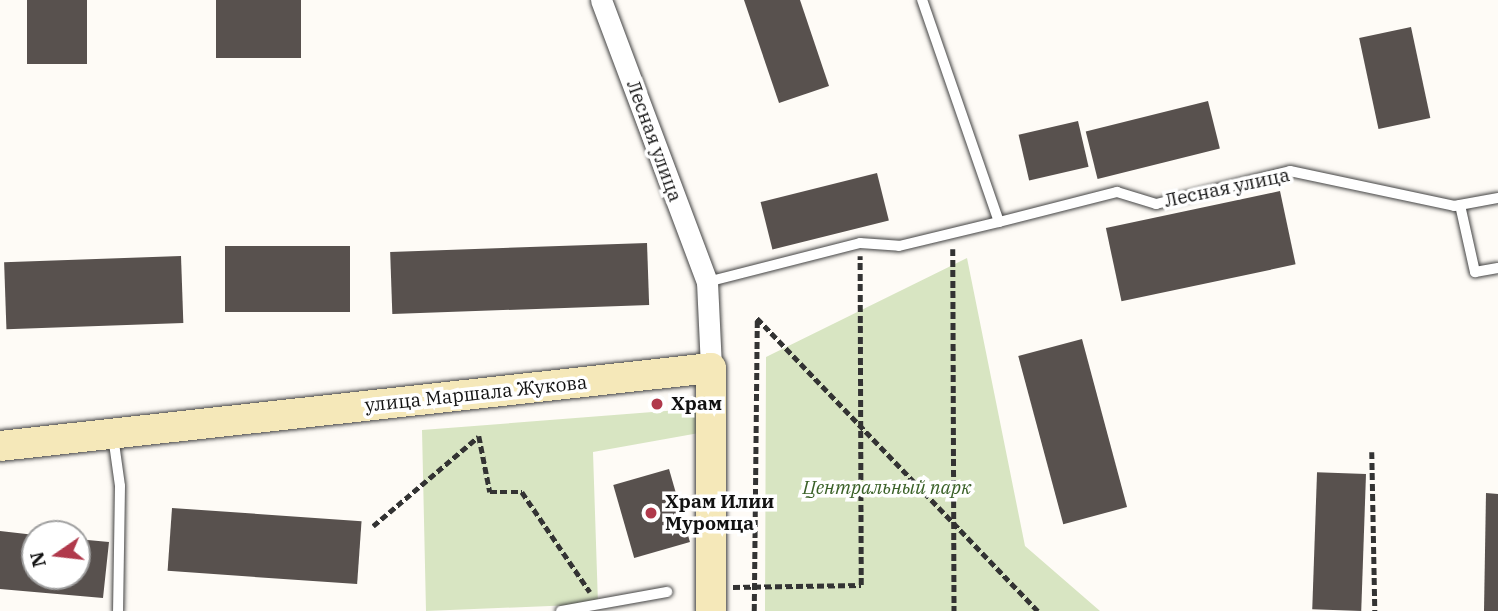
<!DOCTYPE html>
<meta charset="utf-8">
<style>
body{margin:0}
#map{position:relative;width:1498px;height:611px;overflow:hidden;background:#fefbf6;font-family:"IBM Plex Serif",serif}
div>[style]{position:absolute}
.green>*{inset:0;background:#d8e5c2}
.building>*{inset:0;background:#58514e;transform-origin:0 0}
.path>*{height:4.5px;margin-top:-2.25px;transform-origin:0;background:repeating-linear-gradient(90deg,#333 0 7px,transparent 0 10.5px)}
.roads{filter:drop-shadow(0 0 2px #444) drop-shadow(0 0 2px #444)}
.lane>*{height:10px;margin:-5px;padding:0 5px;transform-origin:5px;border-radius:5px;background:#fff}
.street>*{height:21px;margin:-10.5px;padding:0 10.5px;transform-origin:10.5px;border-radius:10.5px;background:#fff}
.secondary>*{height:30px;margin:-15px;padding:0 15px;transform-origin:15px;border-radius:15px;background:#f5e8b9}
.dots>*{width:19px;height:19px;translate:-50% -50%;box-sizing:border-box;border:4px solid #fff;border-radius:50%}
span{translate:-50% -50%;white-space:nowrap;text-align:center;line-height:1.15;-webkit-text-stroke:7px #fff;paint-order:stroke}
.street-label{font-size:19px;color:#111}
.poi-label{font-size:19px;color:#111;font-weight:700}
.left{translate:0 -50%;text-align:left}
.park-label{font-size:19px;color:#3a6128;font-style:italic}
.north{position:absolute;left:21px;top:520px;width:70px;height:70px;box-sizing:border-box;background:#fff;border:2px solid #a0a0a0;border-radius:50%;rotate:256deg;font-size:19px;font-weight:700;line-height:28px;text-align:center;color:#111}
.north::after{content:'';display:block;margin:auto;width:24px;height:32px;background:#b0394b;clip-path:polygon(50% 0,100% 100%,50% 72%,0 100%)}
</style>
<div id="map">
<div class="green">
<div style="clip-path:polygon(967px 258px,1025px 546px,1100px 611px,765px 611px,766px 357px)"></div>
<div style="clip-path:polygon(704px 408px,699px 433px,593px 452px,598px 604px,426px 611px,422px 430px)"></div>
</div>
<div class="building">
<div style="left:27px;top:0;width:60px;height:64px"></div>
<div style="left:216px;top:0;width:85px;height:58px"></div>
<div style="clip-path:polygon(744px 0,800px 0,829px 86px,779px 103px)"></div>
<div style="left:1411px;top:27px;width:93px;height:53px;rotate:78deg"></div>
<div style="left:1208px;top:101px;width:49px;height:126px;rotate:76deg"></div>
<div style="left:1078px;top:121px;width:47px;height:61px;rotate:77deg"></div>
<div style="left:877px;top:173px;width:49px;height:120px;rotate:76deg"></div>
<div style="left:1280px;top:191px;width:75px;height:178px;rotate:78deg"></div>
<div style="left:647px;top:243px;width:62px;height:257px;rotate:88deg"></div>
<div style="left:350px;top:246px;width:66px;height:125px;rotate:90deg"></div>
<div style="left:181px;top:256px;width:67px;height:177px;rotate:88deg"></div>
<div style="left:1082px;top:339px;width:174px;height:66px;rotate:75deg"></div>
<div style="left:669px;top:469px;width:76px;height:58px;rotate:74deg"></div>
<div style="left:1366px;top:474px;width:137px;height:49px;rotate:92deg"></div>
<div style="clip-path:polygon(1486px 493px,1498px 494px,1498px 611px,1484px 611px)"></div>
<div style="left:172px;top:508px;width:190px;height:63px;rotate:4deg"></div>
<div style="clip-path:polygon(0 531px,35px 535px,35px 576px,77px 576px,77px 539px,109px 542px,103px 598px,0 589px)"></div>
</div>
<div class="path">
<div style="left:953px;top:249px;width:362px;rotate:89.8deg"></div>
<div style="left:757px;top:318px;width:406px;rotate:46.2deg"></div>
<div style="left:479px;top:436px;width:57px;rotate:78.9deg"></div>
<div style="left:490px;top:492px;width:32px"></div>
<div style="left:522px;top:492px;width:121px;rotate:55.8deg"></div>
<div style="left:1372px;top:452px;width:159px;rotate:88.9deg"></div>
<div style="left:373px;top:526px;width:138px;rotate:-40.3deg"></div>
<div style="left:733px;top:587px;width:128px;rotate:-0.9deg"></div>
<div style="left:861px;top:585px;width:329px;rotate:-90.2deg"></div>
<div style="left:754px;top:611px;width:292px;rotate:-89.4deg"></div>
</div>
<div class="roads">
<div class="lane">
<div style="left:1460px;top:205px;width:69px;rotate:77.4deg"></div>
<div style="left:1475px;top:272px;width:23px;rotate:-10deg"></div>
<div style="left:999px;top:222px;width:122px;rotate:-14.3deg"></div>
<div style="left:1117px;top:192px;width:41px;rotate:17.1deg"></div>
<div style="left:1156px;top:204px;width:138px;rotate:-13.8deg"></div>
<div style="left:1290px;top:171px;width:168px;rotate:12deg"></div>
<div style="left:1454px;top:206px;width:45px;rotate:-10.3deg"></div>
<div style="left:707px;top:282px;width:158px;rotate:-14.3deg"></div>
<div style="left:860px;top:243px;width:39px;rotate:4deg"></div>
<div style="left:899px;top:246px;width:103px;rotate:-13.5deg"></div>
<div style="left:999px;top:222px;width:235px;rotate:-109.1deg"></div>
<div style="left:113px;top:436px;width:50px;rotate:82deg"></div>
<div style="left:120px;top:486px;width:125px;rotate:90.9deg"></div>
<div style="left:561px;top:611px;width:108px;rotate:-10.2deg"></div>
</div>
<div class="street">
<div style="left:601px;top:0;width:301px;rotate:69.4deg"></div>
<div style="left:707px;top:282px;width:86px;rotate:87.3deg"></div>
</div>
<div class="secondary">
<div style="left:0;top:446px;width:715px;rotate:-6.26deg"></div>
<div style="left:711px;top:368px;width:243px;rotate:90deg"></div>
</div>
</div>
<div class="dots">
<div style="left:657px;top:404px;background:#b0394b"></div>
<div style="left:651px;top:513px;background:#b0394b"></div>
</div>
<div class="street-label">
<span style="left:654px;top:141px;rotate:70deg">Лесная улица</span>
<span style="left:1227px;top:188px;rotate:-12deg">Лесная улица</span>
<span style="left:476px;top:394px;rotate:-6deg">улица Маршала Жукова</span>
</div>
<div class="poi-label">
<span class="left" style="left:671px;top:404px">Храм</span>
<span class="left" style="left:665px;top:513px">Храм Илии<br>Муромца</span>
</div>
<div class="park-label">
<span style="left:887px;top:488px">Центральный парк</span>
</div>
<div class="north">N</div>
</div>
